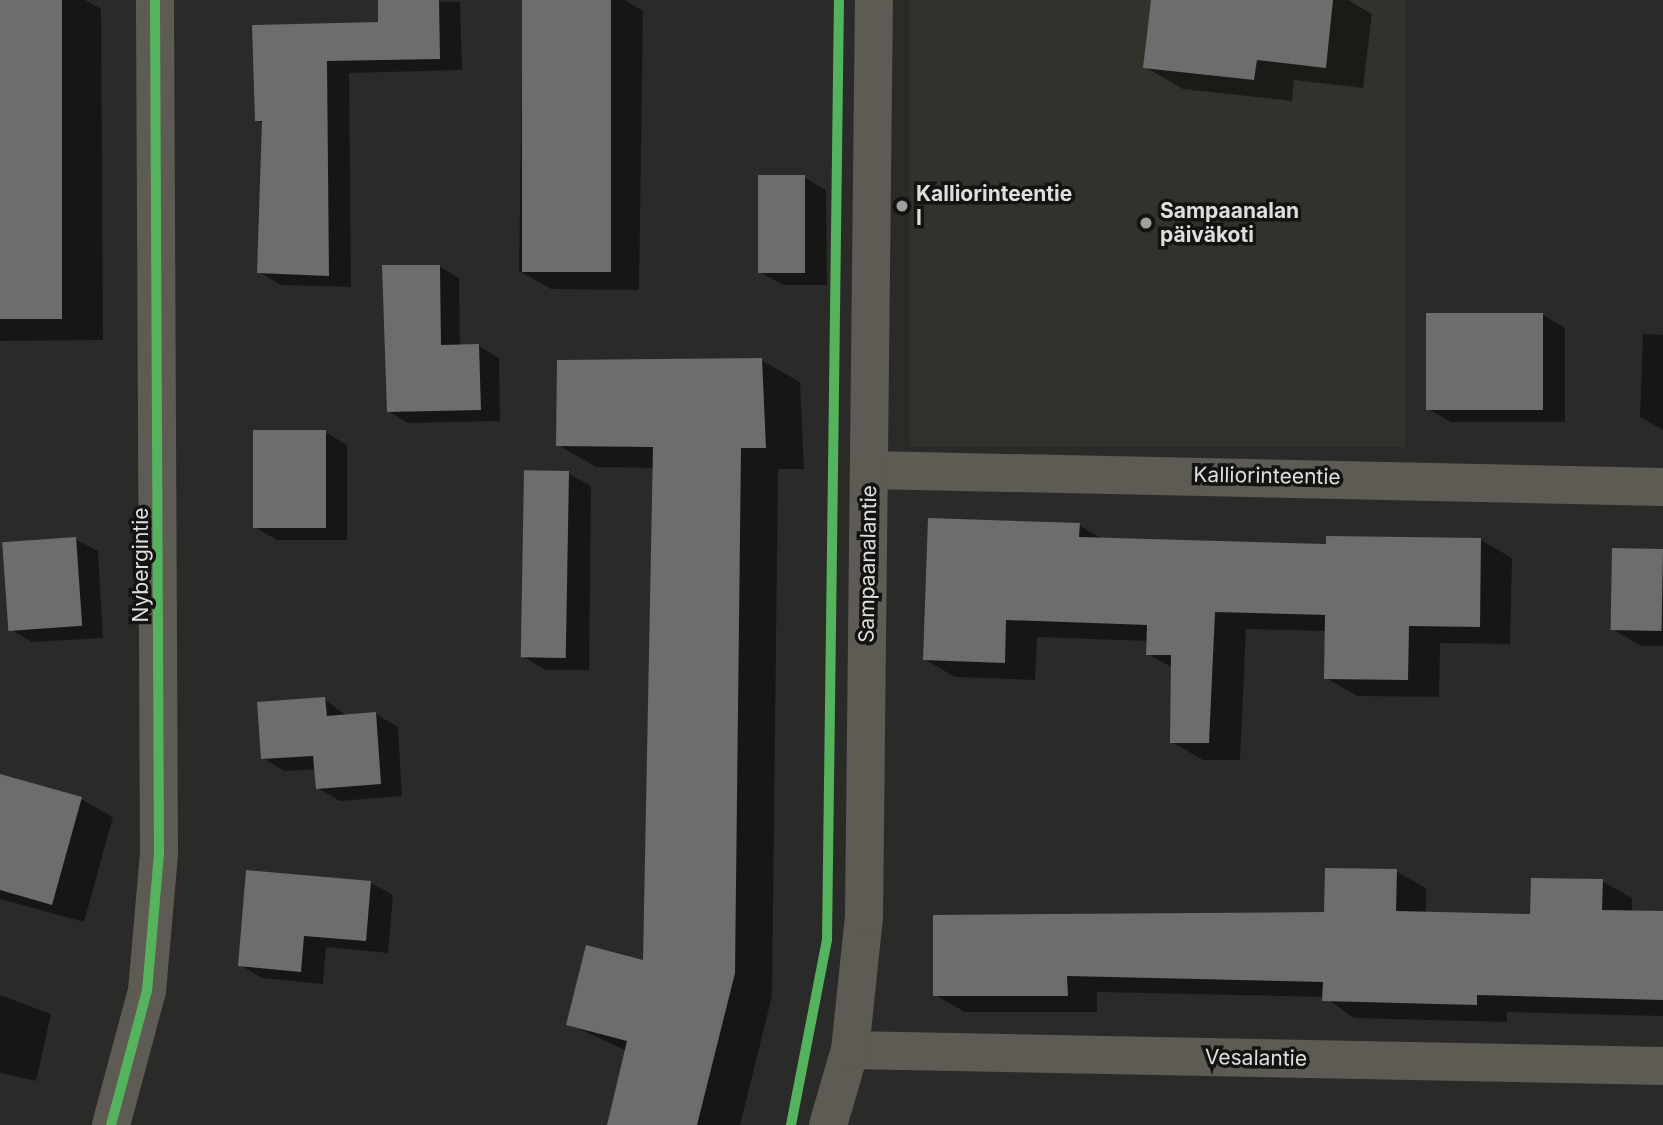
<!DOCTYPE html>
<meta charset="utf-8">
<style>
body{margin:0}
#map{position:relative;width:1663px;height:1125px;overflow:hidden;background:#2a2b29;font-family:Inter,sans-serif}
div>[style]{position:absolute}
.built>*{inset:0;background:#30332b;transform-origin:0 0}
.shadow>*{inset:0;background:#0007}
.building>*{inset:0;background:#6c6d6c;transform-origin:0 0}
.minor>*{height:38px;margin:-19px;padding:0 19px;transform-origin:19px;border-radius:19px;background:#5d5b54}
.cycleway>*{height:10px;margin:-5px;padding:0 5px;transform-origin:5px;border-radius:5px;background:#56b35d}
.dots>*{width:19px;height:19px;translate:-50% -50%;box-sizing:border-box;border:4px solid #131412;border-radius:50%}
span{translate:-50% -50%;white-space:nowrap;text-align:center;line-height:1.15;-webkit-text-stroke:7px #131412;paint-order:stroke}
.poi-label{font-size:21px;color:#dedfdd;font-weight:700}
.left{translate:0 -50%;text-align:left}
.street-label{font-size:21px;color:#dedfdd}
</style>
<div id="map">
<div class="built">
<div style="left:910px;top:0;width:495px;height:447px"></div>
</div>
<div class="shadow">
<div style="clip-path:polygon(0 0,85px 0,101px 9px,103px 340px,0 341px)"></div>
<div style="clip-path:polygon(379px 0,460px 2px,462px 70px,349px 73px,351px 287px,281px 285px,259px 272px,264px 124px,257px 120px,254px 27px,380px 24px)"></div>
<div style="clip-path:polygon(523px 0,624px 0,643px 11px,639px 290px,551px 289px,519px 271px)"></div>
<div style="clip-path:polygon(1153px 0,1348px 0,1372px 14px,1363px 88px,1294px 80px,1292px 101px,1183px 89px,1145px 67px)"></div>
<div style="clip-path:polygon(804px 177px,826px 190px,827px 285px,783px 285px,760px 272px)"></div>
<div style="clip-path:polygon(439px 266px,459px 278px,460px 347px,479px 346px,499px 358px,500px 421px,408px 423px,388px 411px)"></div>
<div style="clip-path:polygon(1543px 315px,1565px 328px,1565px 422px,1451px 422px,1428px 409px)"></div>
<div style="clip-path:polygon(1643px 334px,1663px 335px,1663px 430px,1640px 417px)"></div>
<div style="clip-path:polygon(761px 360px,800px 382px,804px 469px,778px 469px,772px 996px,740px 1125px,608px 1125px,627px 1051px,568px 1024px,645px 962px,654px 468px,596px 467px,558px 445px)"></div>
<div style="clip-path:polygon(325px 432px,347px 445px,347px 540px,277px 540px,255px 527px)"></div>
<div style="clip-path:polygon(568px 473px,591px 486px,589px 670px,546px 670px,524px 657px)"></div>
<div style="clip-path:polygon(1079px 525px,1104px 540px,1328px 546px,1481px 540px,1512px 558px,1510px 644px,1440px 643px,1439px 697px,1357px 696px,1326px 678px,1327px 631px,1246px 629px,1240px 760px,1203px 760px,1172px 742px,1173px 668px,1148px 654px,1148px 641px,1037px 637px,1035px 680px,955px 677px,924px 659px)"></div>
<div style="clip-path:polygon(75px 539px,98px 551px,103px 638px,32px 642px,10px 629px)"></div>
<div style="clip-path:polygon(1663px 550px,1663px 646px,1641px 646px,1612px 629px)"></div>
<div style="clip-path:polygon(324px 699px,347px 716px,376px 714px,398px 727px,402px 796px,340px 801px,317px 788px,316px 769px,285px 771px,263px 758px)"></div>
<div style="clip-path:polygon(0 796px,81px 799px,113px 817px,84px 922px,0 899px)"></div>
<div style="clip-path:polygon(1396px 871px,1426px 888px,1426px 913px,1531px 916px,1602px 881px,1632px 898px,1632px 912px,1663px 913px,1663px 1016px,1507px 1012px,1507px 1022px,1354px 1018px,1324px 997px,1097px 992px,1097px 1012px,965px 1012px,935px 995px,1326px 914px)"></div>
<div style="clip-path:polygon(371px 883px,393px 895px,388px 953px,326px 947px,323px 984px,262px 978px,240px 965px)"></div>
<div style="clip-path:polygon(0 995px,51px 1014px,36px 1081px,0 1073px)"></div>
</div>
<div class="building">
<div style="left:0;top:0;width:62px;height:319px"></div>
<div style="clip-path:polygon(378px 0,439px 0,440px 59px,327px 61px,329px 276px,257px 273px,262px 121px,255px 121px,252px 25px,378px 22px)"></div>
<div style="left:522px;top:0;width:89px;height:272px"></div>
<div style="clip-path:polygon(1151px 0,1333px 0,1326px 68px,1257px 60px,1254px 80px,1143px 68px)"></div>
<div style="left:758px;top:175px;width:47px;height:98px"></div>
<div style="clip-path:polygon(382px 265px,440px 265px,441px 345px,479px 344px,481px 410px,387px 412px)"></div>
<div style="left:1426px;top:313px;width:117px;height:97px"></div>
<div style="clip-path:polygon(762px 358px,766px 448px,741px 448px,735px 973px,697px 1125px,607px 1125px,627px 1041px,566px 1025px,586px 945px,643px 960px,653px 447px,556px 446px,557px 360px)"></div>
<div style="left:253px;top:430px;width:73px;height:98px"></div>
<div style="left:569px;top:471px;width:187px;height:45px;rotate:91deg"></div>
<div style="clip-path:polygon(928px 518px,1080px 523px,1079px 537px,1326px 544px,1326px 536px,1481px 538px,1480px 627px,1409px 626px,1408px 680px,1324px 679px,1325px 615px,1215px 612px,1209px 743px,1170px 743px,1171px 655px,1146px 655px,1147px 625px,1006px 620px,1005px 663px,923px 660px)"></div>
<div style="left:76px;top:537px;width:89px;height:74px;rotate:86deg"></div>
<div style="left:1612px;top:548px;width:51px;height:82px;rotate:1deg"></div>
<div style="clip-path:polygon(325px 697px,327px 716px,376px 712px,381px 784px,316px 789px,313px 756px,261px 759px,257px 702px)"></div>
<div style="clip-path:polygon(0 774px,82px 797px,52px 905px,0 890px)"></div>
<div style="clip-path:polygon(1325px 868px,1397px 869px,1396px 911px,1530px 914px,1531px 878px,1603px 879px,1602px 910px,1663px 911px,1663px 1000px,1477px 995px,1477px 1005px,1322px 1001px,1323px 982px,1067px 976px,1068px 996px,933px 996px,933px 915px,1324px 912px)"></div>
<div style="clip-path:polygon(246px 870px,371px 881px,366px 941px,304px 936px,301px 972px,238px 966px)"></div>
</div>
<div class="minor">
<div style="left:871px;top:470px;width:792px;rotate:1.23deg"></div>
<div style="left:850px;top:1050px;width:813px;rotate:1.13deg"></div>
<div style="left:111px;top:1125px;width:139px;rotate:-75deg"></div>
<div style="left:147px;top:991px;width:138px;rotate:-85deg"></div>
<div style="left:159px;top:854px;width:854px;rotate:-90.27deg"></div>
<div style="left:828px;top:1125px;width:78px;rotate:-73.7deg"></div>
<div style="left:850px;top:1050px;width:134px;rotate:-84deg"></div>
<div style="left:864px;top:917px;width:917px;rotate:-89.38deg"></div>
</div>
<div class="cycleway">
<div style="left:111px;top:1125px;width:139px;rotate:-75deg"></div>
<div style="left:147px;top:991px;width:138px;rotate:-85deg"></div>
<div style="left:159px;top:854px;width:854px;rotate:-90.27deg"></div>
<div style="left:791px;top:1125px;width:188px;rotate:-79deg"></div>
<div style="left:827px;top:940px;width:940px;rotate:-89.27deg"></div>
</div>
<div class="dots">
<div style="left:902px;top:206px;background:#9fa09e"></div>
<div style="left:1146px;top:223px;background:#9fa09e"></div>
</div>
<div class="poi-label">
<span class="left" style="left:916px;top:206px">Kalliorinteentie<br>I</span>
<span class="left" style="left:1160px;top:223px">Sampaanalan<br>päiväkoti</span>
</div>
<div class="street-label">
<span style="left:1267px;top:476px;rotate:1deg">Kalliorinteentie</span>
<span style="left:868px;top:564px;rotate:-89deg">Sampaanalantie</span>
<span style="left:141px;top:565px;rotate:-90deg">Nybergintie</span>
<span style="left:1256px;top:1058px;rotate:1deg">Vesalantie</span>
</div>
</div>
